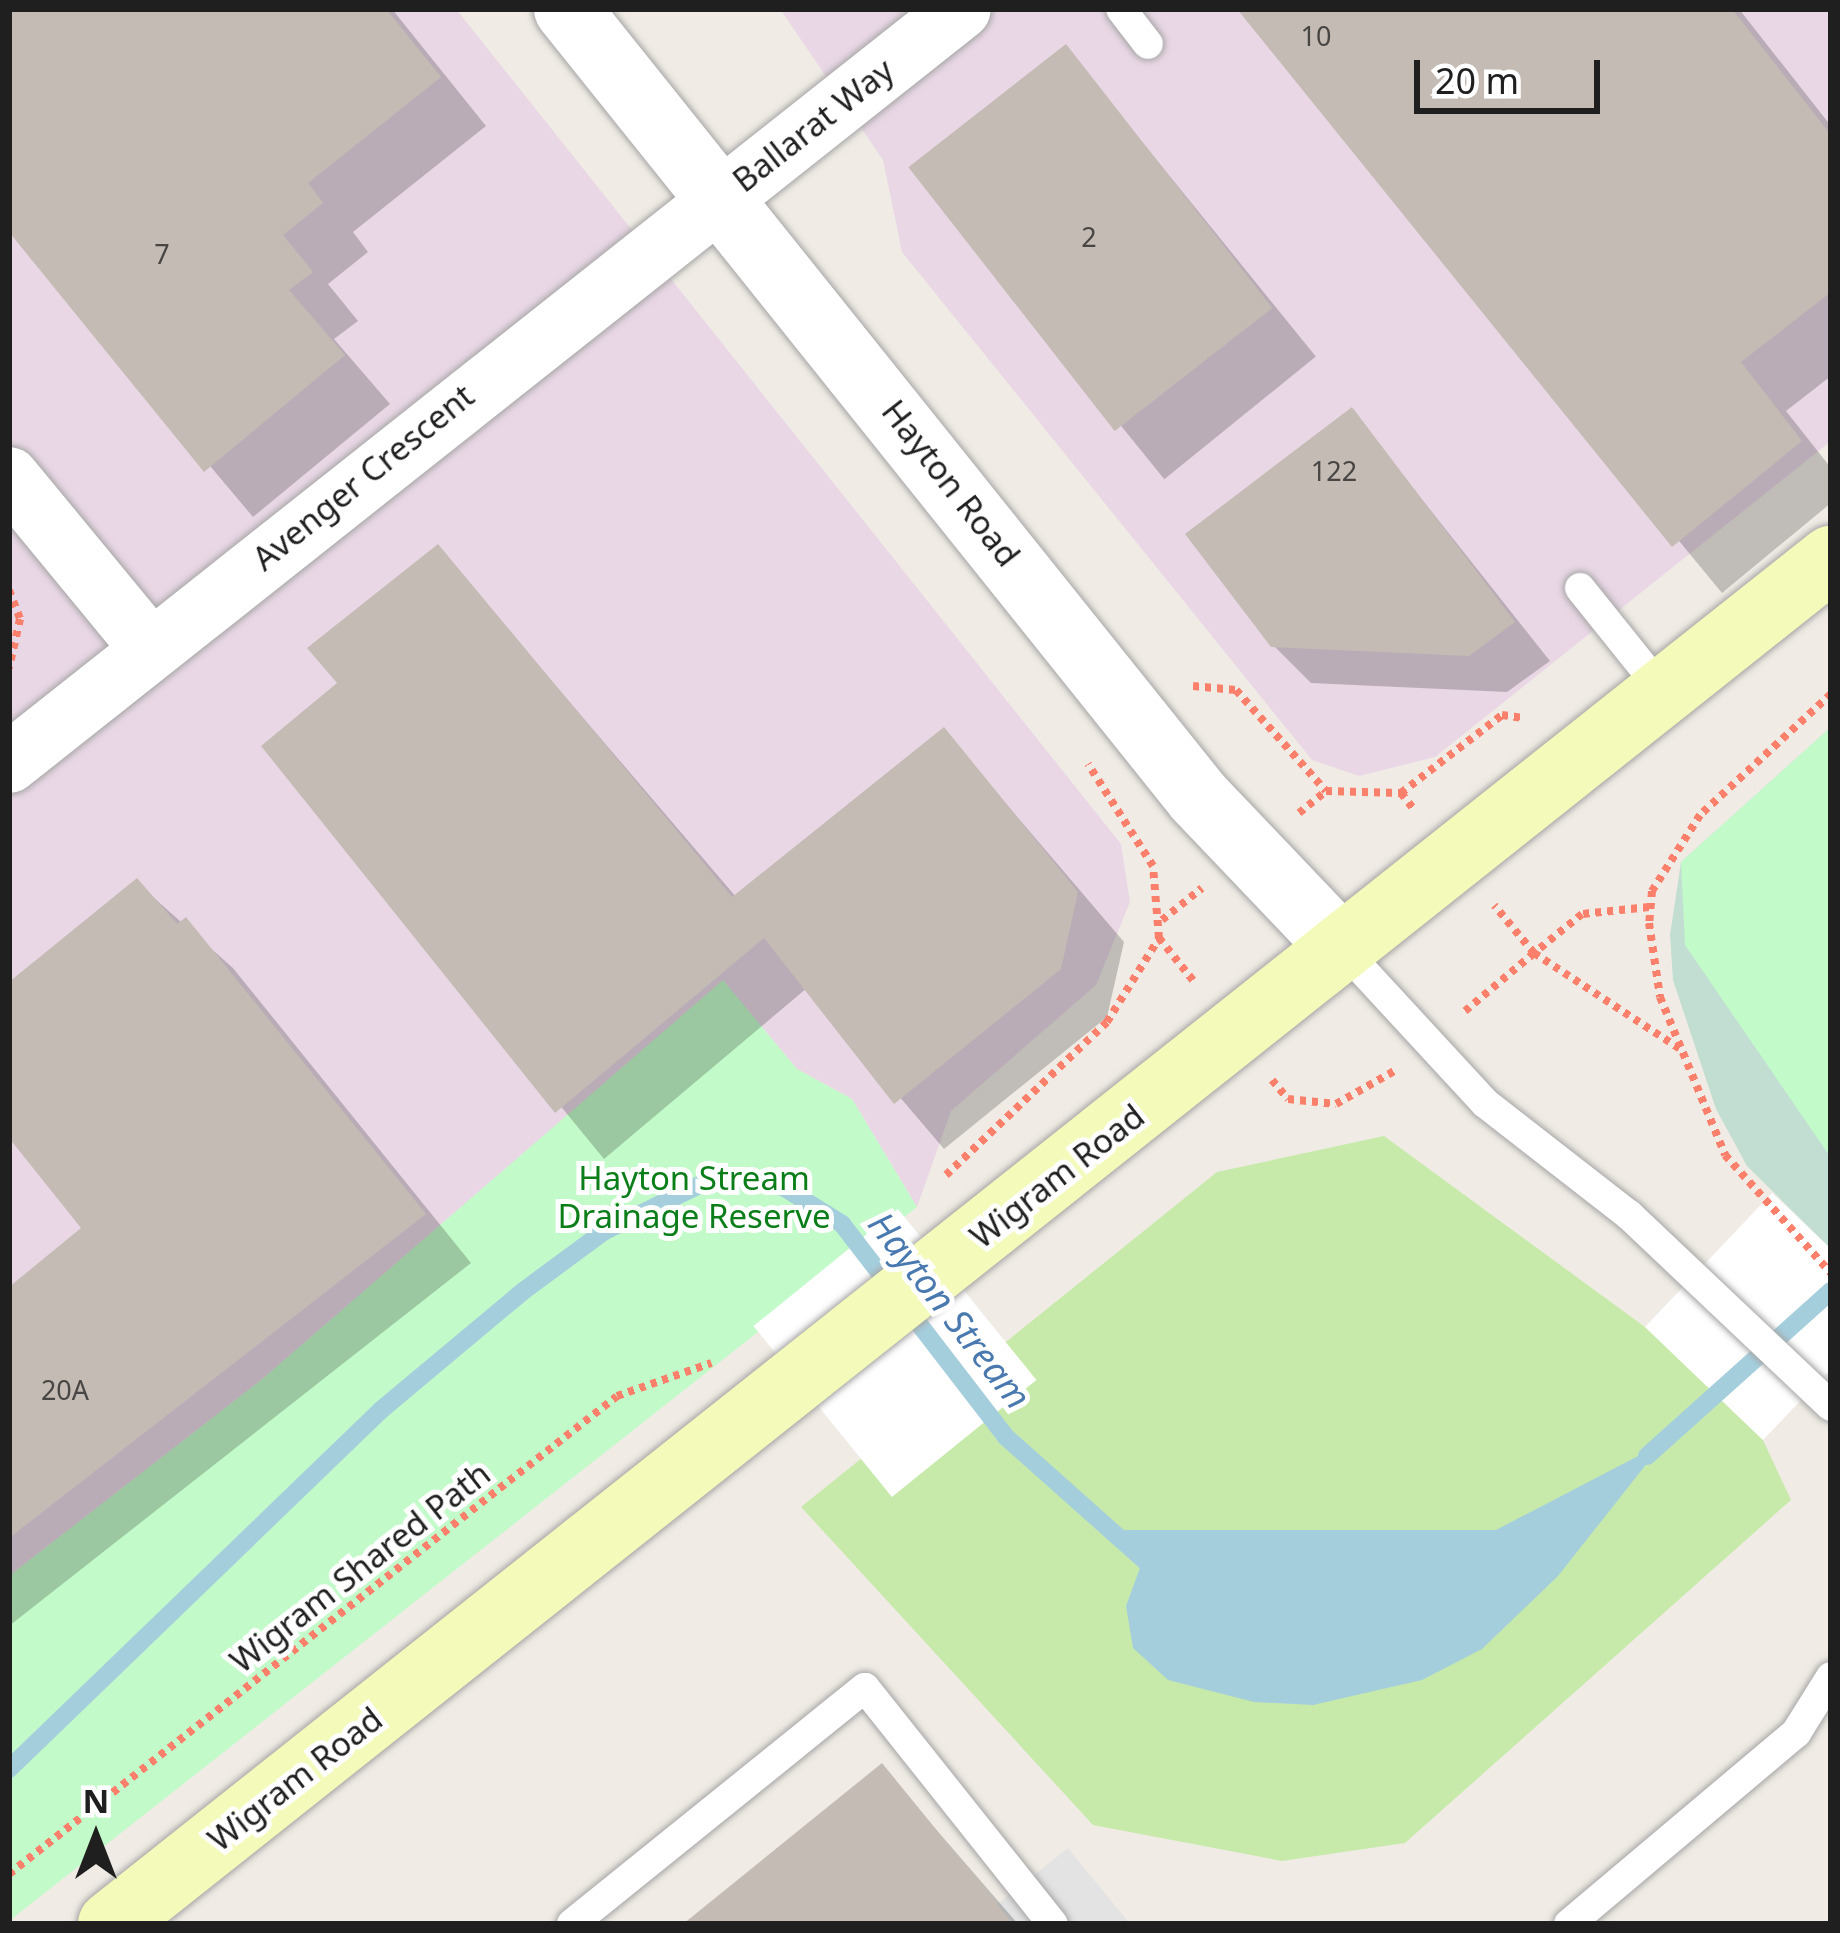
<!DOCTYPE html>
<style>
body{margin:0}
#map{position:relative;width:1840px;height:1933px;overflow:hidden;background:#f0ece5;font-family:"Noto Sans",sans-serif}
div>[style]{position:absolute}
.industrial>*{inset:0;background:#e9d7e5}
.grass>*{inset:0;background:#c7eaab}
.wetland>*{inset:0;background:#c2ded2}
.park>*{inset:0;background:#c2fac9}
.parking>*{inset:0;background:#e3e3e3}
.water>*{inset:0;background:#a5cedd}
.pier>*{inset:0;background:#fff;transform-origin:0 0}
.shadow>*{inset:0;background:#0003;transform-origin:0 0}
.stream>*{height:18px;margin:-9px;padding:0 9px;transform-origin:9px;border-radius:9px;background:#a5cedd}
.building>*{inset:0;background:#c4bcb4;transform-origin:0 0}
.path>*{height:8px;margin-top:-4px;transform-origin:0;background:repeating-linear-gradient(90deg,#fa806b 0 6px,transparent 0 12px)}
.roads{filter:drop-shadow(0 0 3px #a6a6a6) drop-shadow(0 0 3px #a6a6a6)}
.service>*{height:30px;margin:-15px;padding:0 15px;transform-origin:15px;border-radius:15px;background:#fff}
.minor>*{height:60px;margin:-30px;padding:0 30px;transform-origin:30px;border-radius:30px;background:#fff}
.tertiary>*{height:66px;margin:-33px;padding:0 33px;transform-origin:33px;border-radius:33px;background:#fff}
.secondary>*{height:66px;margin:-33px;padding:0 33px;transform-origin:33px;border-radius:33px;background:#f4fab9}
span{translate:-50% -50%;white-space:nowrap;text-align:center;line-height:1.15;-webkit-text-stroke:10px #fff;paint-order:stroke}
.number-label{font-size:27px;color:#484644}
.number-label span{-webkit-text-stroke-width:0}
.street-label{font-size:33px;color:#1f1f1f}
.park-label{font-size:33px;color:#0b7e19}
.water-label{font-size:36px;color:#4a79af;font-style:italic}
.frame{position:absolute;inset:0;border:12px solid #1f1f1f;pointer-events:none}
.north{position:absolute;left:36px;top:1777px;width:120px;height:120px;-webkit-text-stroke:9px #fff;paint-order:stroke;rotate:0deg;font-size:33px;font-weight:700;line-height:48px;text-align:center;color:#1f1f1f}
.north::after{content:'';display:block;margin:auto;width:42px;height:54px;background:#1f1f1f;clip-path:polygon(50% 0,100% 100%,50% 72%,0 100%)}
.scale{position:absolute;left:1414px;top:60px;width:186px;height:54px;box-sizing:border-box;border:6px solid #1f1f1f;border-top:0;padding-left:15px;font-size:36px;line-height:42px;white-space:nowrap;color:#1f1f1f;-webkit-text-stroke:9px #fff;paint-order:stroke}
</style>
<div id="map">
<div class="industrial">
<div style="clip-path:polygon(9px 9px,456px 9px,1121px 844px,1130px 902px,1096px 985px,951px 1111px,917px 1207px,852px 1099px,797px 1069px,723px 981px,260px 1381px,9px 1576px)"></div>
<div style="clip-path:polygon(780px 9px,1831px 9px,1831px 441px,1435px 757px,1359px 776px,1312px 760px,902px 252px,883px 160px)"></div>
</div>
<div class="grass">
<div style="clip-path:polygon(1384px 1136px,1645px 1327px,1763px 1440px,1791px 1500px,1405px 1843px,1282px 1861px,1093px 1825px,801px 1507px,1217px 1172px)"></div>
</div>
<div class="wetland">
<div style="clip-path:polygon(1831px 727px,1831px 1249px,1747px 1166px,1716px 1109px,1673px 980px,1670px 935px,1681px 862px)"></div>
</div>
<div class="park">
<div style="clip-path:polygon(1831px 727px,1831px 1158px,1685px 945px,1681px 862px)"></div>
<div style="clip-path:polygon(723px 980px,797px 1069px,852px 1099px,917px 1207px,9px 1921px,9px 1576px,260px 1381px)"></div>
</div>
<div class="parking">
<div style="clip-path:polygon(1068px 1848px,1130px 1924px,972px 1924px)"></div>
</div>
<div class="water">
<div style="clip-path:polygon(1663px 1443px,1558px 1576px,1482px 1649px,1422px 1680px,1313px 1705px,1254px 1702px,1168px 1680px,1133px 1648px,1126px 1606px,1141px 1565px,1120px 1530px,1496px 1530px)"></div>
</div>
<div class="pier">
<div style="clip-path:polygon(1772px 1193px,1831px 1249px,1831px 1369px,1763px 1440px,1645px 1327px)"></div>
<div style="left:898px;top:1209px;width:220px;height:186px;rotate:51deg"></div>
</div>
<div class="shadow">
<div style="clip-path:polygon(9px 9px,392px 9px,486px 126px,353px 232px,368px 252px,328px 284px,358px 321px,334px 339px,390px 404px,253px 517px,9px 227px)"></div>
<div style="clip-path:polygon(1240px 9px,1739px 9px,1831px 126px,1831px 376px,1786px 411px,1831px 468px,1831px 503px,1722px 593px)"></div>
<div style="left:1066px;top:48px;width:397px;height:195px;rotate:51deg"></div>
<div style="clip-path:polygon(1352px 411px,1550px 661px,1507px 692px,1311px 683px,1273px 645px)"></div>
<div style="clip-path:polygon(438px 548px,737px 898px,944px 731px,1124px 942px,1107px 1017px,944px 1149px,807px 988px,604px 1159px,265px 746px,341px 684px)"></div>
<div style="clip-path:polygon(136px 882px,233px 968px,471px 1263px,9px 1626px,9px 1291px,85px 1229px,9px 1134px,9px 985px)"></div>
<div style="clip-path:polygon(882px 1767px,1018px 1924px,688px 1924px)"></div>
</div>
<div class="stream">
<div style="left:1647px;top:1456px;width:247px;rotate:-41.9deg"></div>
<div style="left:9px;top:1769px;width:517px;rotate:-43.98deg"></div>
<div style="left:381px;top:1410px;width:184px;rotate:-39.9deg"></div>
<div style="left:522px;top:1292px;width:101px;rotate:-36.5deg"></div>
<div style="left:603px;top:1232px;width:128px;rotate:-26deg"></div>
<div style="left:718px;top:1176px;width:66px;rotate:9.6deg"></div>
<div style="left:783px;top:1187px;width:70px;rotate:32.1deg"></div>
<div style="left:842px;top:1224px;width:269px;rotate:52.4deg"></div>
<div style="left:1006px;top:1437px;width:208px;rotate:41.7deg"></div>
</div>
<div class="building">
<div style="clip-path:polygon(9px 9px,386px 9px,441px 77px,308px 183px,323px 203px,283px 235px,313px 272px,289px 290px,345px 355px,204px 472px,9px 232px)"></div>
<div style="clip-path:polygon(1237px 9px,1732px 9px,1831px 135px,1831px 292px,1741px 362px,1802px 441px,1672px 547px)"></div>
<div style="left:1066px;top:44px;width:335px;height:200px;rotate:52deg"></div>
<div style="clip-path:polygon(1352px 407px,1515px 622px,1469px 656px,1271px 647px,1185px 534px)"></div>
<div style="clip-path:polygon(438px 544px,732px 897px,944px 727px,1078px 892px,1061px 969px,894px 1104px,764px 938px,555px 1113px,261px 746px,337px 683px,307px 648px)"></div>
<div style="clip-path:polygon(137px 878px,177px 924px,186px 917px,426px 1214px,9px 1538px,9px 1287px,81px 1228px,9px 1138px,9px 982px)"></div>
<div style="clip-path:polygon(882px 1763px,1013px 1924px,683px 1924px)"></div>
</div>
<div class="path">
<div style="left:9px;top:590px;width:31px;rotate:69deg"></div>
<div style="left:20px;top:619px;width:50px;rotate:102.7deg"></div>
<div style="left:1193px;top:686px;width:43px;rotate:5.3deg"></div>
<div style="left:1236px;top:690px;width:135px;rotate:48.3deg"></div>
<div style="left:1831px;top:694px;width:178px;rotate:137.3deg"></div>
<div style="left:1700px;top:815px;width:90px;rotate:122.3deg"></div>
<div style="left:1652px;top:891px;width:32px;rotate:95deg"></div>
<div style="left:1649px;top:923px;width:75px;rotate:81.5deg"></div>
<div style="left:1660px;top:997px;width:171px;rotate:67.6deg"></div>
<div style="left:1725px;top:1155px;width:159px;rotate:48.1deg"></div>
<div style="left:1326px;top:791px;width:75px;rotate:1.5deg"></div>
<div style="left:1401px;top:793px;width:128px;rotate:-37.7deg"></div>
<div style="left:1502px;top:715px;width:21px;rotate:8deg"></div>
<div style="left:1401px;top:793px;width:23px;rotate:52deg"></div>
<div style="left:1299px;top:813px;width:35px;rotate:-39deg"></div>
<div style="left:1649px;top:907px;width:67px;rotate:174deg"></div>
<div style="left:1582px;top:914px;width:62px;rotate:140.9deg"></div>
<div style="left:1534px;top:953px;width:178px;rotate:33.3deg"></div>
<div style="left:1162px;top:920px;width:51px;rotate:-38.7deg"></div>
<div style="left:1159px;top:938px;width:59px;rotate:51.2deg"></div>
<div style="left:1465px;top:1011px;width:90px;rotate:-40deg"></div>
<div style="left:1534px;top:953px;width:62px;rotate:-129.8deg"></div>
<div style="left:1272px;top:1080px;width:25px;rotate:50deg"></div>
<div style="left:1288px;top:1099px;width:48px;rotate:5.9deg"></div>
<div style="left:1336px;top:1104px;width:67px;rotate:-29.6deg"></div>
<div style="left:946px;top:1175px;width:222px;rotate:-43.5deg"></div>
<div style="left:1107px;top:1022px;width:99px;rotate:-58.2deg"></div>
<div style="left:1159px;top:938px;width:72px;rotate:-94.8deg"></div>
<div style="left:1153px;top:866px;width:121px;rotate:-122.5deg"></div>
<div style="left:9px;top:1874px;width:773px;rotate:-38.17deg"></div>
<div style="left:617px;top:1396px;width:100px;rotate:-19.3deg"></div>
</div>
<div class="roads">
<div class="service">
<div style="left:1121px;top:9px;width:44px;rotate:52.4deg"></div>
<div style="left:1580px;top:588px;width:136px;rotate:51.3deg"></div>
<div style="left:1343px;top:949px;width:209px;rotate:47.3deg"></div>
<div style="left:1485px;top:1103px;width:182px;rotate:37.9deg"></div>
<div style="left:1629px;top:1215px;width:278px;rotate:43.4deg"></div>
<div style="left:572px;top:1924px;width:376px;rotate:-38.9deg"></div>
<div style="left:865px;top:1688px;width:302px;rotate:51.5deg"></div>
<div style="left:1569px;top:1924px;width:297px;rotate:-40.1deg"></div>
<div style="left:1796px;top:1733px;width:66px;rotate:-58deg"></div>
</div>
<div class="minor">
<div style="left:9px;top:477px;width:222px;rotate:50.5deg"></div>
<div style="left:9px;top:763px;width:1214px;rotate:-38.38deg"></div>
</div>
<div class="tertiary">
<div style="left:567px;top:9px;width:1010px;rotate:51.31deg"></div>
<div style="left:1198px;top:797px;width:210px;rotate:46.4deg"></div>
</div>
<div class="secondary">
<div style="left:111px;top:1924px;width:2196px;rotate:-38.44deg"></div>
</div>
</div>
<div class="number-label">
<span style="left:1316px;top:36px">10</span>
<span style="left:1089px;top:237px">2</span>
<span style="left:162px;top:254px">7</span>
<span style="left:1334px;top:471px">122</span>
<span style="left:65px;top:1390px">20A</span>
</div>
<div class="street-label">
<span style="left:813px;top:125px;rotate:-38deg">Ballarat Way</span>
<span style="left:363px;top:477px;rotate:-39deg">Avenger Crescent</span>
<span style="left:951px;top:483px;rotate:52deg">Hayton Road</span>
<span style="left:1057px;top:1176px;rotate:-38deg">Wigram Road</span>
<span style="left:360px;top:1567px;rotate:-38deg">Wigram Shared Path</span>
<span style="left:295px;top:1779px;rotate:-38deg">Wigram Road</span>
</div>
<div class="park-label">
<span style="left:694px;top:1197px">Hayton Stream<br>Drainage Reserve</span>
</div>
<div class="water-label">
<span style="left:950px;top:1310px;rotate:52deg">Hayton Stream</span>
</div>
<div class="frame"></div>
<div class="north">N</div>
<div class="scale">20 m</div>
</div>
